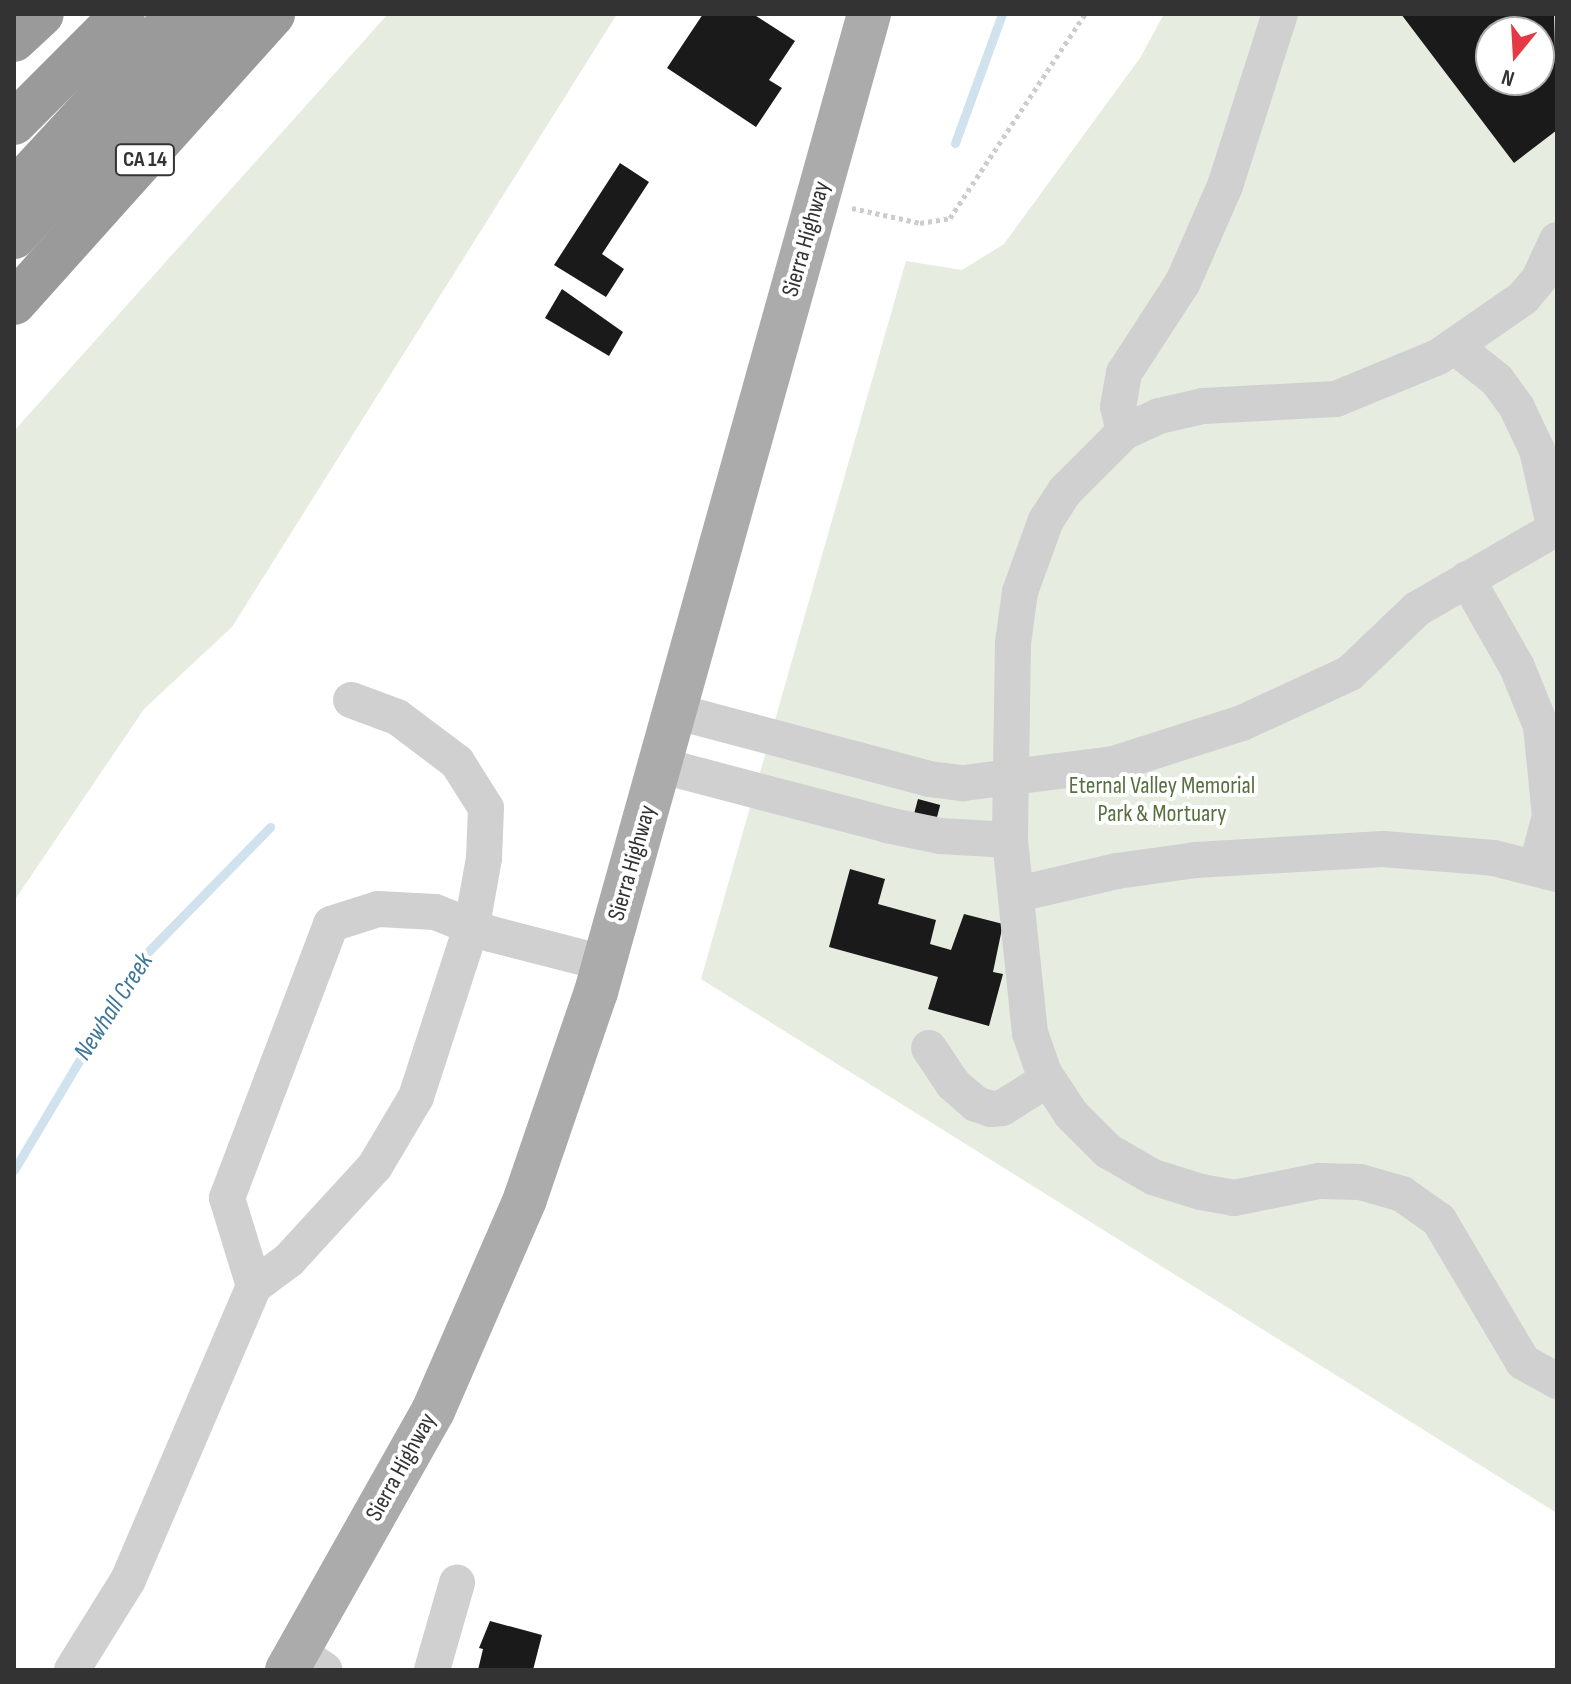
<!DOCTYPE html>
<style>
body{margin:0}
#map{position:relative;width:1571px;height:1684px;overflow:hidden;background:#fff;font-family:"Sofia Sans Condensed",sans-serif}
div>[style]{position:absolute}
.green>*{inset:0;background:#e6ecdf}
.stream>*{height:9px;margin:-4.5px;padding:0 4.5px;transform-origin:4.5px;border-radius:4.5px;background:#cfe2ee}
.building>*{inset:0;background:#1a1a1a;transform-origin:0 0}
.path>*{height:5px;margin-top:-2.5px;transform-origin:0;background:repeating-linear-gradient(90deg,#cdcdcd 0 4px,transparent 0 8px)}
.minor>*{height:36px;margin:-18px;padding:0 18px;transform-origin:18px;border-radius:18px;background:#d0d0d0}
.major>*{height:44px;margin:-22px;padding:0 22px;transform-origin:22px;border-radius:22px;background:#ababab}
.highway>*{height:44px;margin:-22px;padding:0 22px;transform-origin:22px;border-radius:22px;background:#9a9a9a}
span{translate:-50% -50%;white-space:nowrap;text-align:center;line-height:1.15;-webkit-text-stroke:8px #fff;paint-order:stroke}
.shield-label span{padding:2px 6px;background:#fff;border:2px solid;border-radius:6px;-webkit-text-stroke-width:0}
.shield-label{font-size:22px;color:#333;font-weight:700}
.street-label{font-size:24px;color:#333}
.park-label{font-size:24px;color:#56703f}
.water-label{font-size:26px;color:#3f7597;font-style:italic}
.frame{position:absolute;inset:0;border:16px solid #333;pointer-events:none}
.north{position:absolute;left:1475px;top:16px;width:80px;height:80px;box-sizing:border-box;background:#fff;border:2px solid #adadad;border-radius:50%;rotate:198deg;font-size:22px;font-weight:700;line-height:32px;text-align:center;color:#333}
.north::after{content:'';display:block;margin:auto;width:28px;height:36px;background:#e63946;clip-path:polygon(50% 0,100% 100%,50% 72%,0 100%)}
</style>
<div id="map">
<div class="green">
<div style="clip-path:polygon(388px 14px,617px 14px,232px 627px,144px 709px,14px 901px,14px 431px)"></div>
<div style="clip-path:polygon(evenodd,1164px 14px,1557px 14px,1557px 1513px,701px 979px,906px 261px,962px 270px,1004px 244px,1140px 58px,1164px 14px,1491px 32px,1539px 32px,1539px 80px,1491px 80px,1491px 32px)"></div>
</div>
<div class="stream">
<div style="left:955px;top:143px;width:137px;rotate:-70deg"></div>
<div style="left:14px;top:1170px;width:242px;rotate:-59.2deg"></div>
<div style="left:138px;top:962px;width:189px;rotate:-45.6deg"></div>
</div>
<div class="building">
<div style="clip-path:polygon(703px 14px,753px 14px,795px 41px,769px 80px,782px 88px,756px 127px,667px 68px)"></div>
<div style="clip-path:polygon(evenodd,1401px 14px,1554px 14px,1557px 130px,1514px 163px,1401px 14px,1518px 20px,1528px 32px,1539px 32px,1539px 80px,1491px 80px,1491px 32px,1502px 32px,1518px 20px)"></div>
<div style="clip-path:polygon(620px 163px,649px 182px,602px 254px,624px 269px,606px 297px,554px 265px)"></div>
<div style="clip-path:polygon(562px 289px,623px 332px,609px 356px,545px 318px)"></div>
<div style="left:918px;top:799px;width:23px;height:16px;rotate:15deg"></div>
<div style="clip-path:polygon(850px 869px,885px 879px,878px 904px,936px 920px,930px 944px,951px 950px,964px 914px,1003px 924px,993px 972px,1003px 974px,989px 1026px,928px 1009px,938px 977px,829px 947px)"></div>
<div style="clip-path:polygon(490px 1621px,542px 1635px,533px 1670px,478px 1670px,483px 1649px,479px 1648px)"></div>
</div>
<div class="path">
<div style="left:852px;top:208px;width:70px;rotate:12.4deg"></div>
<div style="left:920px;top:223px;width:30px;rotate:-9deg"></div>
<div style="left:950px;top:218px;width:245px;rotate:-56.5deg"></div>
</div>
<div class="minor">
<div style="left:1557px;top:240px;width:43px;rotate:114.8deg"></div>
<div style="left:1539px;top:279px;width:25px;rotate:130deg"></div>
<div style="left:1523px;top:298px;width:103px;rotate:145.2deg"></div>
<div style="left:1438px;top:357px;width:110px;rotate:157.6deg"></div>
<div style="left:1336px;top:399px;width:133px;rotate:177deg"></div>
<div style="left:1203px;top:406px;width:45px;rotate:167.2deg"></div>
<div style="left:1159px;top:416px;width:38px;rotate:155deg"></div>
<div style="left:1124px;top:432px;width:83px;rotate:135deg"></div>
<div style="left:1065px;top:491px;width:35px;rotate:123deg"></div>
<div style="left:1046px;top:520px;width:77px;rotate:109.9deg"></div>
<div style="left:1020px;top:592px;width:51px;rotate:97.8deg"></div>
<div style="left:1013px;top:643px;width:197px;rotate:90.9deg"></div>
<div style="left:1010px;top:840px;width:194px;rotate:84.1deg"></div>
<div style="left:1030px;top:1033px;width:42px;rotate:70.7deg"></div>
<div style="left:1044px;top:1073px;width:49px;rotate:56.6deg"></div>
<div style="left:1071px;top:1114px;width:52px;rotate:45deg"></div>
<div style="left:1108px;top:1151px;width:52px;rotate:30deg"></div>
<div style="left:1153px;top:1177px;width:50px;rotate:17.4deg"></div>
<div style="left:1201px;top:1192px;width:34px;rotate:10deg"></div>
<div style="left:1234px;top:1198px;width:87px;rotate:-11.3deg"></div>
<div style="left:1319px;top:1181px;width:41px;rotate:1.4deg"></div>
<div style="left:1360px;top:1182px;width:44px;rotate:15.9deg"></div>
<div style="left:1402px;top:1194px;width:45px;rotate:35.1deg"></div>
<div style="left:1439px;top:1220px;width:165px;rotate:59.4deg"></div>
<div style="left:1523px;top:1362px;width:39px;rotate:29deg"></div>
<div style="left:1454px;top:346px;width:55px;rotate:38.3deg"></div>
<div style="left:1497px;top:380px;width:34px;rotate:54deg"></div>
<div style="left:1517px;top:408px;width:47px;rotate:64.5deg"></div>
<div style="left:1537px;top:450px;width:81px;rotate:77.2deg"></div>
<div style="left:1124px;top:432px;width:26px;rotate:-103deg"></div>
<div style="left:1118px;top:407px;width:35px;rotate:-80deg"></div>
<div style="left:1124px;top:373px;width:108px;rotate:-57deg"></div>
<div style="left:1183px;top:282px;width:105px;rotate:-66.4deg"></div>
<div style="left:1225px;top:186px;width:181px;rotate:-72.3deg"></div>
<div style="left:1467px;top:579px;width:101px;rotate:60.4deg"></div>
<div style="left:1517px;top:667px;width:64px;rotate:67.9deg"></div>
<div style="left:1541px;top:726px;width:90px;rotate:84.3deg"></div>
<div style="left:1550px;top:816px;width:51px;rotate:104.9deg"></div>
<div style="left:674px;top:711px;width:264px;rotate:14.9deg"></div>
<div style="left:929px;top:779px;width:35px;rotate:7deg"></div>
<div style="left:964px;top:783px;width:151px;rotate:-7.2deg"></div>
<div style="left:1114px;top:764px;width:134px;rotate:-17.8deg"></div>
<div style="left:1242px;top:723px;width:119px;rotate:-24.8deg"></div>
<div style="left:1350px;top:673px;width:93px;rotate:-43.7deg"></div>
<div style="left:1417px;top:609px;width:162px;rotate:-30.1deg"></div>
<div style="left:659px;top:765px;width:236px;rotate:14.7deg"></div>
<div style="left:887px;top:825px;width:54px;rotate:11.7deg"></div>
<div style="left:940px;top:836px;width:70px;rotate:3.3deg"></div>
<div style="left:1018px;top:894px;width:102px;rotate:-13.1deg"></div>
<div style="left:1117px;top:871px;width:80px;rotate:-7.9deg"></div>
<div style="left:1196px;top:860px;width:187px;rotate:-3.4deg"></div>
<div style="left:1383px;top:849px;width:111px;rotate:4.6deg"></div>
<div style="left:1494px;top:858px;width:65px;rotate:14.3deg"></div>
<div style="left:929px;top:1048px;width:43px;rotate:56.3deg"></div>
<div style="left:953px;top:1084px;width:30px;rotate:41deg"></div>
<div style="left:976px;top:1104px;width:16px;rotate:18deg"></div>
<div style="left:991px;top:1109px;width:11px;rotate:-5deg"></div>
<div style="left:1002px;top:1108px;width:54px;rotate:-32.2deg"></div>
<div style="left:254px;top:1286px;width:44px;rotate:-36.6deg"></div>
<div style="left:289px;top:1260px;width:127px;rotate:-47.5deg"></div>
<div style="left:375px;top:1166px;width:80px;rotate:-59.3deg"></div>
<div style="left:416px;top:1097px;width:181px;rotate:-72deg"></div>
<div style="left:472px;top:925px;width:68px;rotate:-79.8deg"></div>
<div style="left:484px;top:858px;width:50px;rotate:-87.7deg"></div>
<div style="left:486px;top:808px;width:54px;rotate:-122.2deg"></div>
<div style="left:457px;top:762px;width:75px;rotate:-143.1deg"></div>
<div style="left:397px;top:717px;width:49px;rotate:-159.7deg"></div>
<div style="left:298px;top:1652px;width:32px;rotate:34deg"></div>
<div style="left:72px;top:1670px;width:106px;rotate:-58.1deg"></div>
<div style="left:128px;top:1580px;width:320px;rotate:-66.8deg"></div>
<div style="left:254px;top:1286px;width:92px;rotate:-107.1deg"></div>
<div style="left:227px;top:1198px;width:293px;rotate:-69.2deg"></div>
<div style="left:331px;top:924px;width:49px;rotate:-17.7deg"></div>
<div style="left:378px;top:909px;width:57px;rotate:3deg"></div>
<div style="left:435px;top:912px;width:60px;rotate:21.4deg"></div>
<div style="left:491px;top:934px;width:117px;rotate:14.4deg"></div>
<div style="left:432px;top:1670px;width:91px;rotate:-74deg"></div>
</div>
<div class="major">
<div style="left:287px;top:1670px;width:297px;rotate:-60.6deg"></div>
<div style="left:433px;top:1411px;width:231px;rotate:-66.5deg"></div>
<div style="left:525px;top:1199px;width:219px;rotate:-71.1deg"></div>
<div style="left:596px;top:992px;width:1015px;rotate:-74.4deg"></div>
</div>
<div class="highway">
<div style="left:14px;top:40px;width:38px;rotate:-43deg"></div>
<div style="left:14px;top:123px;width:154px;rotate:-45deg"></div>
<div style="left:14px;top:191px;width:241px;rotate:-47.2deg"></div>
<div style="left:14px;top:237px;width:304px;rotate:-47.3deg"></div>
<div style="left:14px;top:303px;width:388px;rotate:-48.1deg"></div>
</div>
<div class="shield-label">
<span style="left:145px;top:160px">CA 14</span>
</div>
<div class="street-label">
<span style="left:806px;top:239px;rotate:-74deg">Sierra Highway</span>
<span style="left:632px;top:863px;rotate:-74deg">Sierra Highway</span>
<span style="left:401px;top:1467px;rotate:-61deg">Sierra Highway</span>
</div>
<div class="park-label">
<span style="left:1162px;top:800px">Eternal Valley Memorial<br>Park &amp; Mortuary</span>
</div>
<div class="water-label">
<span style="left:114px;top:1007px;rotate:-57deg">Newhall Creek</span>
</div>
<div class="frame"></div>
<div class="north">N</div>
</div>
